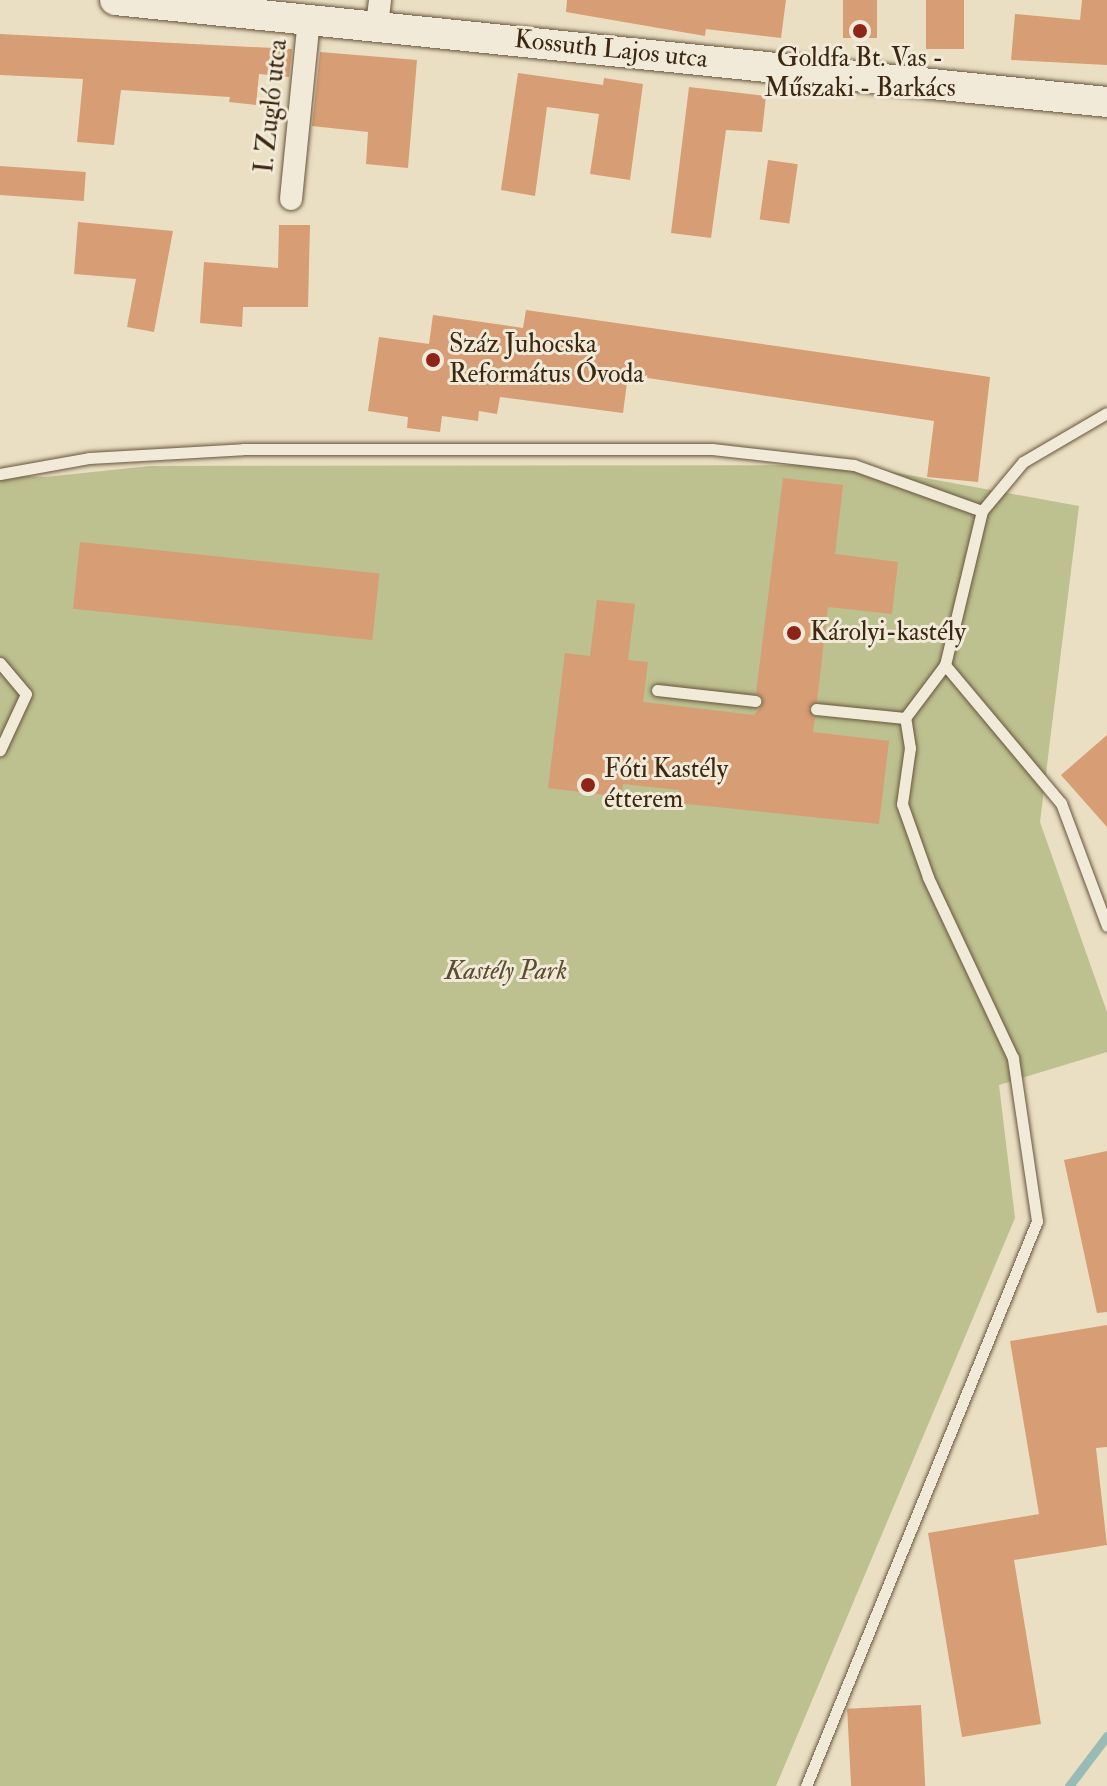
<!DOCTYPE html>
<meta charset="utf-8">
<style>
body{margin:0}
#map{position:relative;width:1107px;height:1786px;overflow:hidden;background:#eadfc3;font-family:"IM FELL Double Pica",serif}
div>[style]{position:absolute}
.green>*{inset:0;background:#bdc08f}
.stream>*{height:9px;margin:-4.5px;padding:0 4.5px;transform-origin:4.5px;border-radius:4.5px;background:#98bcb5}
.building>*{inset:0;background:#d79d75;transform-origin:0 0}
.roads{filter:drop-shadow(0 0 2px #68553d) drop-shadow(0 0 2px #68553d)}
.service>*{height:11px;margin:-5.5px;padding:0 5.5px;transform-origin:5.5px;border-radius:5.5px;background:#f1ead8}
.minor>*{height:22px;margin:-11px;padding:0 11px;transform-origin:11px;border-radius:11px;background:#f1ead8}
.secondary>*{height:30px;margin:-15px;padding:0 15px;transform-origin:15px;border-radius:15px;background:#f1ead8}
.dots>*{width:22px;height:22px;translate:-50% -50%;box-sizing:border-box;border:4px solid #f1ead8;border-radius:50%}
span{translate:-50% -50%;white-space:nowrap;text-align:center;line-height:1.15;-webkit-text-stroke:6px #f1ead8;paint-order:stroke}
.street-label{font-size:26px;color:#3c2710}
.poi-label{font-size:26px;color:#3c2710}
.left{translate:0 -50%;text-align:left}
.park-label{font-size:26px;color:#5c4d30;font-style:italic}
</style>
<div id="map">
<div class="green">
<div style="clip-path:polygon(854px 465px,1079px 506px,1040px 822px,1107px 1012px,1107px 1052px,999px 1085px,1015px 1218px,776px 1786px,0 1786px,0 475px,45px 477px,150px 466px)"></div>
</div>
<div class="stream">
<div style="left:1069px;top:1786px;width:63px;rotate:-52.8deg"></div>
</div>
<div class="building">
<div style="clip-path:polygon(567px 0,786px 0,781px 38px,706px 29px,705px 36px,566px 12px)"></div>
<div style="left:843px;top:0;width:34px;height:38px"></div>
<div style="left:926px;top:0;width:38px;height:49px"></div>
<div style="clip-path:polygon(1082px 0,1107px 0,1107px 65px,1011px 60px,1015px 14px,1080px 20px)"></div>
<div style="clip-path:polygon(0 34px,292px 49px,289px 77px,259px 74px,256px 105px,229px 102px,230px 97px,121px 90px,114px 145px,77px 142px,83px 79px,0 75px)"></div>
<div style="clip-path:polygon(320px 52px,417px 60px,408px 168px,366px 164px,368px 132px,312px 126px)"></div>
<div style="clip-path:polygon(518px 73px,603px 85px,604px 78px,643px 84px,630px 180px,590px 174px,599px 114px,547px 107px,535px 196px,501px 190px)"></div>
<div style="clip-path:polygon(689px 87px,766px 96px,762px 132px,726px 130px,711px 238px,671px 233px)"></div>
<div style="left:768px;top:160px;width:30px;height:60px;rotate:8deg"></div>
<div style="left:0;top:166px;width:86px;height:29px;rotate:4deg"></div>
<div style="clip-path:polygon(78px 222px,173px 231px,154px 332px,127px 327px,136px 279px,74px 274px)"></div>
<div style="clip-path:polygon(279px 225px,310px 225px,308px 307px,243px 307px,242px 327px,200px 323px,204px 262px,278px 268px)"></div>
<div style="clip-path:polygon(526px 310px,990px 377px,978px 482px,927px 477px,934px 421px,628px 375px,623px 413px,500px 397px,497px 414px,479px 411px,478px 421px,442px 416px,440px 432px,407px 428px,408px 417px,368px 411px,379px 337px,429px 344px,433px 315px,523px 328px)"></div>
<div style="clip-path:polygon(783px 478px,843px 485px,835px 554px,898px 562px,892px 614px,828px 607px,817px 701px,808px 709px,815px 717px,813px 732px,889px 741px,879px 824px,678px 803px,679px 790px,623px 784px,621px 797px,548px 788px,565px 653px,590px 656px,597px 600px,635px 604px,628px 660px,648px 662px,643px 702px,754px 715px,761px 707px,763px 698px,756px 693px)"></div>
<div style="left:80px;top:542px;width:301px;height:67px;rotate:6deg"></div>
<div style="clip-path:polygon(1107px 735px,1107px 827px,1061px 775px)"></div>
<div style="clip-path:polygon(1107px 1151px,1107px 1312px,1097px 1313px,1064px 1160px)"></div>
<div style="clip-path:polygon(1107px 1325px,1107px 1447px,1096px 1448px,1107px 1545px,1014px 1560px,1041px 1724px,962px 1737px,928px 1533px,1039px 1514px,1010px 1341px)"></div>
<div style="left:921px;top:1705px;width:81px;height:74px;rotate:87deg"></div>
</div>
<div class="roads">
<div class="service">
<div style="left:0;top:474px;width:90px;rotate:-10.2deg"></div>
<div style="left:89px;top:458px;width:154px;rotate:-3.3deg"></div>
<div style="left:243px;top:449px;width:469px"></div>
<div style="left:712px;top:449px;width:143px;rotate:6.4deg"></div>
<div style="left:854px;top:465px;width:136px;rotate:19.8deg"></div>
<div style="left:0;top:663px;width:40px;rotate:50deg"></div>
<div style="left:26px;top:694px;width:62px;rotate:114.9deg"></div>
<div style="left:945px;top:665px;width:180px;rotate:50deg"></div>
<div style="left:1061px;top:803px;width:131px;rotate:69.5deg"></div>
<div style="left:657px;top:690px;width:99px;rotate:6.4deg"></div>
<div style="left:816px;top:709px;width:89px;rotate:5.8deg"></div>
<div style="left:806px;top:1786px;width:610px;rotate:-67.76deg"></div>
<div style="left:1037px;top:1221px;width:165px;rotate:-98.4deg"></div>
<div style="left:1013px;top:1058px;width:200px;rotate:-115.2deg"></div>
<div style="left:928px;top:877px;width:77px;rotate:-109.6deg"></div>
<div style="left:902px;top:804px;width:57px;rotate:-81.9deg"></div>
<div style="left:910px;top:748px;width:30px;rotate:-99deg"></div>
<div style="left:905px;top:718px;width:66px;rotate:-53deg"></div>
<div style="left:945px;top:665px;width:158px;rotate:-76.5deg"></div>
<div style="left:982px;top:511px;width:64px;rotate:-50.1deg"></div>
<div style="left:1023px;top:462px;width:97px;rotate:-30.3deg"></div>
</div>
<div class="minor">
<div style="left:377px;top:25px;width:25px;rotate:-83deg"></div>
<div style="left:291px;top:199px;width:182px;rotate:-84.3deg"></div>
</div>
<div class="secondary">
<div style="left:115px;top:0;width:997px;rotate:5.87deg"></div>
</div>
</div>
<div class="dots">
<div style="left:860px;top:31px;background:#8f2418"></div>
<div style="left:433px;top:360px;background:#8f2418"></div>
<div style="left:794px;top:633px;background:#8f2418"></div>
<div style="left:588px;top:785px;background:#8f2418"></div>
</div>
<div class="street-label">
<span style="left:611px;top:50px;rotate:6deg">Kossuth Lajos utca</span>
<span style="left:272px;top:106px;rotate:-84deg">I. Zugló utca</span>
</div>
<div class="poi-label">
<span style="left:860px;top:74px">Goldfa Bt. Vas -<br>Műszaki - Barkács</span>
<span class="left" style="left:449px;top:360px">Száz Juhocska<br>Református Óvoda</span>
<span class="left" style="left:810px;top:633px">Károlyi-kastély</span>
<span class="left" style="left:604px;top:785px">Fóti Kastély<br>étterem</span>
</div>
<div class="park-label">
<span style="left:506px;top:972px">Kastély Park</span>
</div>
</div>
